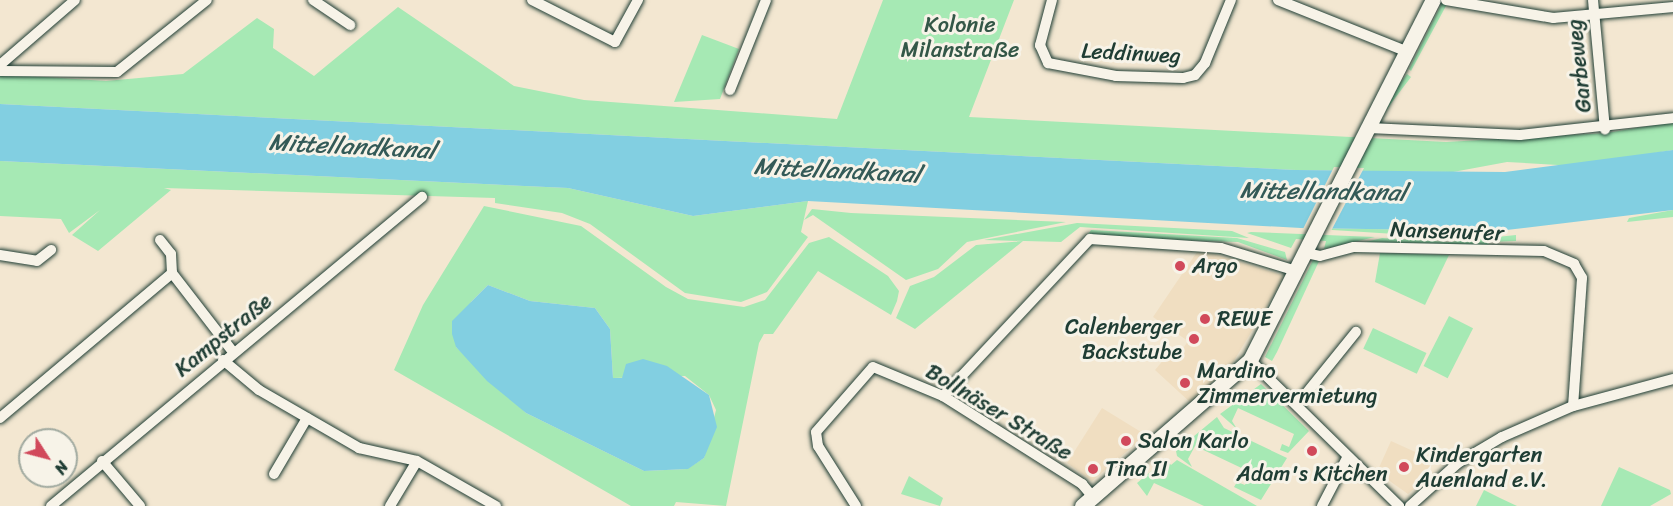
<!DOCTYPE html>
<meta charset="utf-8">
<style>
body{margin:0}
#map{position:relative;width:1673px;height:506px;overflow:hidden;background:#f3e7d1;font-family:Sriracha,sans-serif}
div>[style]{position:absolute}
.built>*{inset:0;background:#f0dec1}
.green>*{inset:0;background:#a6e9b4;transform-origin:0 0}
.water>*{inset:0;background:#82cfe1}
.pier>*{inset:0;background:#f3e7d1}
.roads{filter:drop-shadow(0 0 2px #1f3d34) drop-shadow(0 0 2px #1f3d34)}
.street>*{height:10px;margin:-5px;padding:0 5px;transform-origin:5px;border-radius:5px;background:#f7f3e8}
.secondary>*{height:15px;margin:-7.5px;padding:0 7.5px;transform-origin:7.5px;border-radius:7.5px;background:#f7f3e8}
.dots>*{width:16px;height:16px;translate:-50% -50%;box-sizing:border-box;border:3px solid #f7f3e8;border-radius:50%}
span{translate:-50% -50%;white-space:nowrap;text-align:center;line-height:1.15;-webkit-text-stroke:6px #f7f3e8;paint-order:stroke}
.park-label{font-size:22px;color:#335747}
.street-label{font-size:22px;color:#1f3d34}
.poi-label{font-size:22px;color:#1f3d34}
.left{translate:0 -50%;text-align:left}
.right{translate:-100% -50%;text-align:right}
.water-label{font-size:24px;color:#335a57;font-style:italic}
.north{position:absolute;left:18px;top:428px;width:60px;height:60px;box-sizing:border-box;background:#f7f3e8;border:2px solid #a1aaa0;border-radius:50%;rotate:126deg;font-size:16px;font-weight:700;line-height:24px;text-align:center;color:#1f3d34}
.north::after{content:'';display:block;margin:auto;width:21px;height:27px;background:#d1495b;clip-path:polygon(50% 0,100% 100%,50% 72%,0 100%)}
</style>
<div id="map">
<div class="built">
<div style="clip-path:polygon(1199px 249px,1285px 276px,1232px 364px,1191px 403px,1155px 370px,1175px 346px,1182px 350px,1188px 341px,1153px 317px)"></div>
<div style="clip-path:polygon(1102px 408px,1146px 435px,1092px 481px,1067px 463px)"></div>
<div style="clip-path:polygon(1391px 441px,1422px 455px,1419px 461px,1430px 466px,1424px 480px,1408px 494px,1377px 472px)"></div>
</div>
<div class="green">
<div style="clip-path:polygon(883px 0,1014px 0,969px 117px,1446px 142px,1606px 133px,1673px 122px,1673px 150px,1575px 166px,1507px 162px,1453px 172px,1296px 170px,0 104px,0 74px,106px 81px,183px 74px,257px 18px,274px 29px,273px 48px,314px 76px,398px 7px,514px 86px,584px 100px,837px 119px)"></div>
<div style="clip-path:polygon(1442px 3px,1447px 4px,1411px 71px,1409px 69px)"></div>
<div style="clip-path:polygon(702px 35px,739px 49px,720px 99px,674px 102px)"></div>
<div style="left:1407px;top:74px;width:5px;height:47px;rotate:37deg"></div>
<div style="clip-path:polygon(0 161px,568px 188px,693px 216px,808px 201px,801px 232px,808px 237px,767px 292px,741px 302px,685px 293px,590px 224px,562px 213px,495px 203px,495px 198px,164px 188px,171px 190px,98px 251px,72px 235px,100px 210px,69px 233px,61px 219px,0 216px)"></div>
<div style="clip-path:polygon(evenodd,484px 206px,581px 226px,666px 287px,688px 299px,744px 307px,765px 300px,809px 243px,829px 237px,888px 276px,899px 291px,897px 301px,891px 315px,818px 271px,773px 334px,764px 334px,759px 343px,726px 506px,676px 502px,674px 506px,631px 506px,394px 370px,423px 305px,484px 206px,488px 285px,530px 301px,595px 308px,610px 329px,613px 378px,685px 376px,709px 395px,716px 410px,704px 458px,687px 469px,644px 471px,526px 413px,456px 347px,471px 302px,488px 285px)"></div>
<div style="clip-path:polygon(812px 209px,851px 213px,1066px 222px,967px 242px,938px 269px,906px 280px,813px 215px,804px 220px)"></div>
<div style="clip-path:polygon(1673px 210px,1673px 217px,1627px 222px,1629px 218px)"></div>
<div style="clip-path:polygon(1077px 223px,1232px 231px,1249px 238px,1080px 227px,1061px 242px,984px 240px)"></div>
<div style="clip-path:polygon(1301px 228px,1498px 231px,1498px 233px,1442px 237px)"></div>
<div style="clip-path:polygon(1091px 230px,1237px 238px,1285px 252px,1287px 260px,1238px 242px,1086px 237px)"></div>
<div style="clip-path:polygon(1247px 233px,1251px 232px,1375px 237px,1324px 249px,1326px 241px,1296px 239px,1291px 248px)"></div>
<div style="clip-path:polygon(1516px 235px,1516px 241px,1489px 242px,1488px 249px,1358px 244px,1382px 238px,1449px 242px)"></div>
<div style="clip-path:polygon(1023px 241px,915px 329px,896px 318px,910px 286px,934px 277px,976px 245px)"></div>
<div style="clip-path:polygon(1380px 253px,1449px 255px,1425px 305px,1375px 282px)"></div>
<div style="clip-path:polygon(1320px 259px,1277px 352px,1272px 361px,1265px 357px,1313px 260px)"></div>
<div style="left:1449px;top:316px;width:27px;height:56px;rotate:27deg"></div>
<div style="left:1373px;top:328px;width:59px;height:23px;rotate:25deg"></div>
<div style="clip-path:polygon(1261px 384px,1309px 431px,1288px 453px,1280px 450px,1282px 444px,1289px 447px,1294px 434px,1238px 408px,1232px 421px,1237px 429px,1220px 414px)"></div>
<div style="clip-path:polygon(1217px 417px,1224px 428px,1287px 458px,1261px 500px,1234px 487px,1237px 482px,1245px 485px,1250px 472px,1195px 446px,1188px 459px,1192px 467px,1177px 456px,1176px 451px)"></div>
<div style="clip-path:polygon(1166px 459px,1171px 465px,1177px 460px,1257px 506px,1204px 506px,1154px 483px,1147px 496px,1137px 483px)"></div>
<div style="clip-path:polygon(1619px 467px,1670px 490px,1671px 494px,1650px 506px,1601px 506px)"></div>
<div style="clip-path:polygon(909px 476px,943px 498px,940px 506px,901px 494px)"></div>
<div style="clip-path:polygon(1484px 490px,1500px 498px,1517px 506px,1476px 506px)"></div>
</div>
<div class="water">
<div style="clip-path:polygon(0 104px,1296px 170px,1505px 172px,1673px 150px,1673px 210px,1498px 231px,1301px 228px,808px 201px,693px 216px,568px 188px,0 161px)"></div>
<div style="clip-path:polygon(488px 285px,530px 301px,595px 308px,610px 329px,613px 378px,622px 378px,626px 364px,643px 359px,667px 366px,709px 395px,717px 427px,704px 458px,688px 469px,644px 471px,526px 413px,487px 381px,456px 347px,452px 334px,452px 321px)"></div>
</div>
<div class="pier">
<div style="clip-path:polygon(1334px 167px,1364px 168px,1331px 231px,1302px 231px)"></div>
</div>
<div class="roads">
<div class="street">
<div style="left:313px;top:0;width:45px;rotate:34deg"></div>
<div style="left:532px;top:0;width:93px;rotate:26.8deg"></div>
<div style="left:615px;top:42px;width:48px;rotate:-61.3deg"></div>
<div style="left:1052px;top:0;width:47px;rotate:104.9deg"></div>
<div style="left:1040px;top:45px;width:20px;rotate:66deg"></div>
<div style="left:1048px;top:63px;width:69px;rotate:10.8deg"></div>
<div style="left:1116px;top:76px;width:67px;rotate:1.7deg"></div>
<div style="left:1183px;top:78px;width:12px;rotate:-14deg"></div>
<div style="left:1195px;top:75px;width:16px;rotate:-50deg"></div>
<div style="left:1205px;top:63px;width:68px;rotate:-67.6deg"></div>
<div style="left:1278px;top:0;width:140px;rotate:21.8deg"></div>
<div style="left:1446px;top:0;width:109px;rotate:9.5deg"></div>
<div style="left:1553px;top:18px;width:121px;rotate:-5.2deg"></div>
<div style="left:1593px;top:0;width:130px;rotate:84.7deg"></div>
<div style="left:0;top:65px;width:99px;rotate:-40.9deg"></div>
<div style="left:0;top:71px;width:117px;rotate:0.5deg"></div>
<div style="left:117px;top:72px;width:115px;rotate:-38.7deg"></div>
<div style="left:730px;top:90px;width:97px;rotate:-68.2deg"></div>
<div style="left:1369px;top:128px;width:151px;rotate:2.7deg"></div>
<div style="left:1520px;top:135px;width:154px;rotate:-6.3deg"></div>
<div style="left:160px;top:240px;width:18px;rotate:52deg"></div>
<div style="left:171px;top:254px;width:19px;rotate:87deg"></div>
<div style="left:172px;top:273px;width:100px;rotate:52.3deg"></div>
<div style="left:1306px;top:253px;width:14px;rotate:12deg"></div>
<div style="left:1320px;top:256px;width:35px;rotate:-15deg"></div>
<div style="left:1354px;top:247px;width:190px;rotate:1.2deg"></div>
<div style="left:1544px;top:251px;width:33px;rotate:23deg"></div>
<div style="left:1574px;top:264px;width:16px;rotate:60deg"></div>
<div style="left:1582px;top:278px;width:128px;rotate:94deg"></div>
<div style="left:0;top:255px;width:37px;rotate:9deg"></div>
<div style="left:37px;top:261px;width:18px;rotate:-38deg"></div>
<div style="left:223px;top:360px;width:47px;rotate:39.8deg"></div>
<div style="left:259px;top:390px;width:116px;rotate:30.1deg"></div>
<div style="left:359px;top:448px;width:59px;rotate:12.6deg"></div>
<div style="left:417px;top:461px;width:91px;rotate:29.7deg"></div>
<div style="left:1250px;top:360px;width:209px;rotate:44.4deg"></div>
<div style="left:943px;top:396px;width:215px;rotate:-46.9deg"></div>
<div style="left:1090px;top:239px;width:131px;rotate:3.9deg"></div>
<div style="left:1221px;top:248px;width:78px;rotate:17deg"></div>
<div style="left:1297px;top:405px;width:94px;rotate:-51.1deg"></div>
<div style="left:0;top:418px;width:225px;rotate:-40.1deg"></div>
<div style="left:102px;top:461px;width:59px;rotate:49.8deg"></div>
<div style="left:274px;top:474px;width:65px;rotate:-59.5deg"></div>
<div style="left:51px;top:506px;width:483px;rotate:-39.8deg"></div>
<div style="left:390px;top:506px;width:52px;rotate:-59deg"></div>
<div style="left:856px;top:506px;width:71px;rotate:-122.3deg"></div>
<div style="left:818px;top:446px;width:14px;rotate:-98deg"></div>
<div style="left:816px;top:432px;width:86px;rotate:-48.8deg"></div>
<div style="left:873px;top:367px;width:76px;rotate:22.5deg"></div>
<div style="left:943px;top:396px;width:165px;rotate:32.3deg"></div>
<div style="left:1082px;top:484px;width:17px;rotate:50deg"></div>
<div style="left:1322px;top:506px;width:54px;rotate:-62.5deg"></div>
<div style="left:1410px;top:506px;width:64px;rotate:-41.9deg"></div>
<div style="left:1458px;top:463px;width:51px;rotate:-30.6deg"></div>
<div style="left:1502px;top:437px;width:77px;rotate:-23.6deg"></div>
<div style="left:1573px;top:406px;width:104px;rotate:-15.1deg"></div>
</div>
<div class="secondary">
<div style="left:1082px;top:506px;width:223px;rotate:-41deg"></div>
<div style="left:1250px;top:360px;width:404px;rotate:-63.1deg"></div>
</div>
</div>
<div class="dots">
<div style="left:1180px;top:266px;background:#d1495b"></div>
<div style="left:1205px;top:319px;background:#d1495b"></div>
<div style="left:1194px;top:339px;background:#d1495b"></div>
<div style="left:1185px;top:383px;background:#d1495b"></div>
<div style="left:1126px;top:441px;background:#d1495b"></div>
<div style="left:1312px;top:451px;background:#d1495b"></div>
<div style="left:1404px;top:467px;background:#d1495b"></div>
<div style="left:1093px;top:469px;background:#d1495b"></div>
</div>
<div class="park-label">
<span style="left:960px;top:37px">Kolonie<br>Milanstraße</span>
</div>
<div class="street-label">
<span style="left:1131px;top:53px;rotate:3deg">Leddinweg</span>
<span style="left:1579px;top:66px;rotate:-96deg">Garbeweg</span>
<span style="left:1447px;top:231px;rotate:2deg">Nansenufer</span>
<span style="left:223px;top:335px;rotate:-39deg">Kampstraße</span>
<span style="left:999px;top:412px;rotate:31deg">Bollnäser Straße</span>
</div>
<div class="poi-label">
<span class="left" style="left:1192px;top:266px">Argo</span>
<span class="left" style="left:1217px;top:319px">REWE</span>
<span class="right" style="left:1182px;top:339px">Calenberger<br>Backstube</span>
<span class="left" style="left:1197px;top:383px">Mardino<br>Zimmervermietung</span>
<span class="left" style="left:1138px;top:441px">Salon Karlo</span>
<span class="left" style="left:1416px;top:467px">Kindergarten<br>Auenland e.V.</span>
<span class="left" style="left:1105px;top:469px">Tina II</span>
<span style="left:1312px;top:474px">Adam's Kitchen</span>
</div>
<div class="water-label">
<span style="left:352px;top:147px;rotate:3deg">Mittellandkanal</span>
<span style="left:837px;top:171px;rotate:3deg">Mittellandkanal</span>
<span style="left:1323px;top:192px;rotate:1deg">Mittellandkanal</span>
</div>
<div class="north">N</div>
</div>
